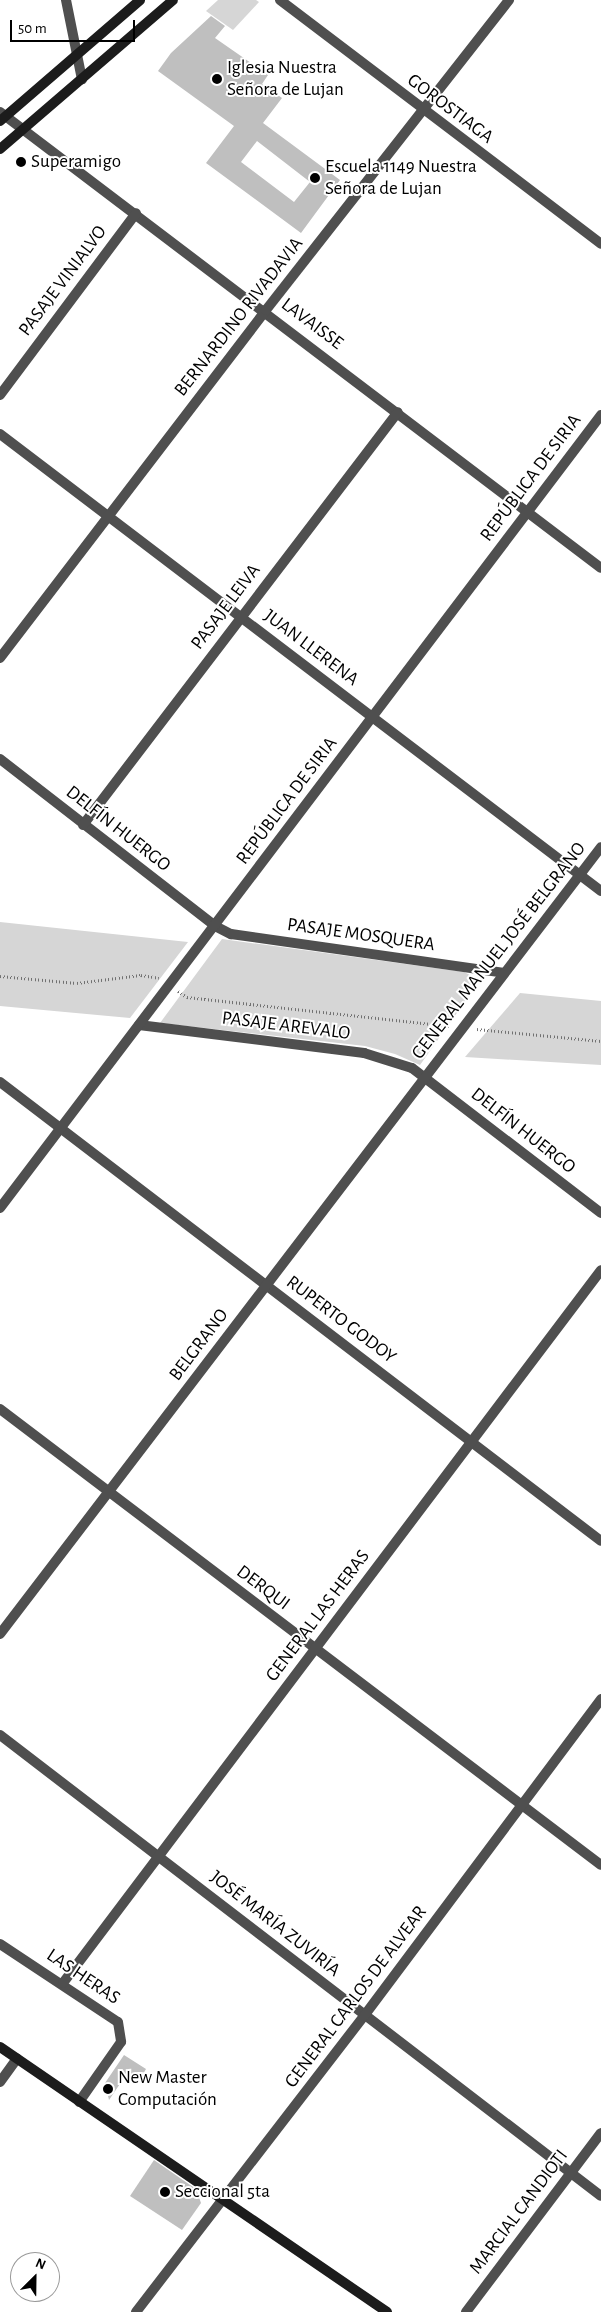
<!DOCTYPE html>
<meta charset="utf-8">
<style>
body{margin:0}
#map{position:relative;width:601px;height:2312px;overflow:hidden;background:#fff;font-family:"Alegreya Sans",sans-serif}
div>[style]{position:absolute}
.green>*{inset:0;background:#d6d6d6}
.building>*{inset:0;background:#bfbfbf}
.path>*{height:3px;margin-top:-1.5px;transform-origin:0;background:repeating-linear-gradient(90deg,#717171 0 1px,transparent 0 3.5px)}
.street>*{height:10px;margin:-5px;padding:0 5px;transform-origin:5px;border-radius:5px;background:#4f4f4f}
.secondary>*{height:10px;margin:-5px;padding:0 5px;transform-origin:5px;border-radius:5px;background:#1c1c1c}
.dots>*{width:14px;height:14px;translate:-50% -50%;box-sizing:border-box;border:2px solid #fff;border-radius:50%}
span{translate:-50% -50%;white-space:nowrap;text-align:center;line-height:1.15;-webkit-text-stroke:4px #fff;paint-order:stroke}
.poi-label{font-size:19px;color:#000}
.left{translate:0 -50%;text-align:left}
.street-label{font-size:19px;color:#000}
.north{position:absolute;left:10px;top:2252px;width:50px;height:50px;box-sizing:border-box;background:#fff;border:1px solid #999;border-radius:50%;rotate:23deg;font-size:14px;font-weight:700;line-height:20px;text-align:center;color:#000}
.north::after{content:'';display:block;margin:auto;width:18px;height:22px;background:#000;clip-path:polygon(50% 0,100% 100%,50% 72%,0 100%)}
.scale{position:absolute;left:10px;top:20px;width:125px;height:22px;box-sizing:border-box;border:2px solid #000;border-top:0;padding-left:6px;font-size:15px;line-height:18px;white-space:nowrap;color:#000;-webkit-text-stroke:4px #fff;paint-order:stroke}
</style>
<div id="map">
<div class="green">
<div style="clip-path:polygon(218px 0,256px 0,259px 2px,233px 30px,206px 11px)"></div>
<div style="clip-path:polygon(0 922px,188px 942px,130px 1018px,0 1006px)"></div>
<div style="clip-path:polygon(222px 939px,464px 972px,472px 976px,476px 986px,420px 1065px,395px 1054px,365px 1046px,160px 1023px)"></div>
<div style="clip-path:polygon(520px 993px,601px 1001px,601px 1065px,465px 1057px)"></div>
</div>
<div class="building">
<div style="clip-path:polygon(evenodd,211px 16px,225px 26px,215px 38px,268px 75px,262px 84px,282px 98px,263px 123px,340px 180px,301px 233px,206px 163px,234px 126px,158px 71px,171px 53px,211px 16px,257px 141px,310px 182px,294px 202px,241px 162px,257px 141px)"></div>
<div style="clip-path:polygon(124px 2055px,146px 2069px,138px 2083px,126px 2075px,109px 2100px,105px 2083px)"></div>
<div style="clip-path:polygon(154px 2160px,196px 2189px,201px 2203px,182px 2230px,130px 2196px)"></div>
</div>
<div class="path">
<div style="left:0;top:976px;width:77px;rotate:5.2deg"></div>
<div style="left:77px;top:983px;width:64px;rotate:-7.1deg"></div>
<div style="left:141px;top:975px;width:18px;rotate:9deg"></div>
<div style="left:178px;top:991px;width:11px;rotate:34deg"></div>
<div style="left:187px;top:997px;width:264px;rotate:6.3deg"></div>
<div style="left:477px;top:1029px;width:125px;rotate:5.5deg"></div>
</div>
<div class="street">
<div style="left:66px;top:0;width:81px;rotate:78.6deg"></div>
<div style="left:280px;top:0;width:403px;rotate:37.2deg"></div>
<div style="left:0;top:112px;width:754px;rotate:37.19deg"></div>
<div style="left:0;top:395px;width:227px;rotate:-53.2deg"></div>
<div style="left:0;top:434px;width:755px;rotate:37.25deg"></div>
<div style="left:0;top:658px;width:438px;rotate:-52.6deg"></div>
<div style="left:266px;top:310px;width:394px;rotate:-51.9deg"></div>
<div style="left:0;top:759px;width:272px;rotate:37.8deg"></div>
<div style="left:215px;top:926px;width:18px;rotate:27deg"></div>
<div style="left:231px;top:934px;width:276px;rotate:8.1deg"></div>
<div style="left:83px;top:825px;width:519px;rotate:-52.67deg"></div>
<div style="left:139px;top:1025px;width:227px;rotate:7.1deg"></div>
<div style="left:364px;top:1053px;width:50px;rotate:17.4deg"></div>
<div style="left:412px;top:1068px;width:238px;rotate:37.5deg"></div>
<div style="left:0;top:1082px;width:756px;rotate:37.37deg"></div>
<div style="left:0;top:1208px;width:995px;rotate:-52.84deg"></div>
<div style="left:0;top:1409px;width:754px;rotate:37.19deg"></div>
<div style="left:0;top:1634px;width:990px;rotate:-52.63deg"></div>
<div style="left:0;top:1735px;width:757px;rotate:37.49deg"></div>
<div style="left:0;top:1944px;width:141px;rotate:33.5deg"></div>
<div style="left:118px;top:2022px;width:20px;rotate:81deg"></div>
<div style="left:121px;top:2042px;width:73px;rotate:125deg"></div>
<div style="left:63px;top:1983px;width:893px;rotate:-52.96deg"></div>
<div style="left:0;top:2082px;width:29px;rotate:-54deg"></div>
<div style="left:136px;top:2312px;width:374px;rotate:-52.4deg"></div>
<div style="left:364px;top:2016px;width:396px;rotate:-53.2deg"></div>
<div style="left:466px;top:2312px;width:224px;rotate:-53deg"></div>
</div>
<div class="secondary">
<div style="left:0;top:121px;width:185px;rotate:-40.8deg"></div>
<div style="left:0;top:149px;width:228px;rotate:-40.7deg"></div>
<div style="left:0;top:2047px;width:469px;rotate:34.4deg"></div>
</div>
<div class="dots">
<div style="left:217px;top:79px;background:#000"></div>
<div style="left:21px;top:162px;background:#000"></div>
<div style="left:315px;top:178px;background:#000"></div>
<div style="left:108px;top:2089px;background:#000"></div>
<div style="left:165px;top:2192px;background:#000"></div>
</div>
<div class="poi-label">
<span class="left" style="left:227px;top:79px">Iglesia Nuestra<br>Señora de Lujan</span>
<span class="left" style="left:31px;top:162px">Superamigo</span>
<span class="left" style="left:325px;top:178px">Escuela 1149 Nuestra<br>Señora de Lujan</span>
<span class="left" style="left:118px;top:2089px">New Master<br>Computación</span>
<span class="left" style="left:175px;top:2192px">Seccional 5ta</span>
</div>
<div class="street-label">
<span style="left:450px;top:109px;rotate:37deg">GOROSTIAGA</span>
<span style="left:63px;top:281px;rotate:-53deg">PASAJE VINIALVO</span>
<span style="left:239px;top:317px;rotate:-52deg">BERNARDINO RIVADAVIA</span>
<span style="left:312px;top:324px;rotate:37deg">LAVAISSE</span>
<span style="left:531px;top:478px;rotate:-53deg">REPÚBLICA DE SIRIA</span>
<span style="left:226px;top:607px;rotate:-53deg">PASAJE LEIVA</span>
<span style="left:311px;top:648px;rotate:37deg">JUAN LLERENA</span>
<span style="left:287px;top:801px;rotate:-53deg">REPÚBLICA DE SIRIA</span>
<span style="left:118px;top:829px;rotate:38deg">DELFÍN HUERGO</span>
<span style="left:361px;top:935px;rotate:8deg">PASAJE MOSQUERA</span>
<span style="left:499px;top:951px;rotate:-52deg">GENERAL MANUEL JOSÉ BELGRANO</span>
<span style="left:286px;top:1026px;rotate:7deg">PASAJE AREVALO</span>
<span style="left:523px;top:1131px;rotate:38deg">DELFÍN HUERGO</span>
<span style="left:341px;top:1320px;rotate:37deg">RUPERTO GODOY</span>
<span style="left:199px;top:1345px;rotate:-53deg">BELGRANO</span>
<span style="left:263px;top:1588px;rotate:37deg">DERQUI</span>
<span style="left:318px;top:1616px;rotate:-53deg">GENERAL LAS HERAS</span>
<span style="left:275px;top:1924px;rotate:38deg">JOSÉ MARÍA ZUVIRÍA</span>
<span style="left:83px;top:1977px;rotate:34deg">LAS HERAS</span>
<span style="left:356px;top:1997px;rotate:-53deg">GENERAL CARLOS DE ALVEAR</span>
<span style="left:519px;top:2212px;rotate:-53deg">MARCIAL CANDIOTI</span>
</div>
<div class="north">N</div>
<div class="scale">50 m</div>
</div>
